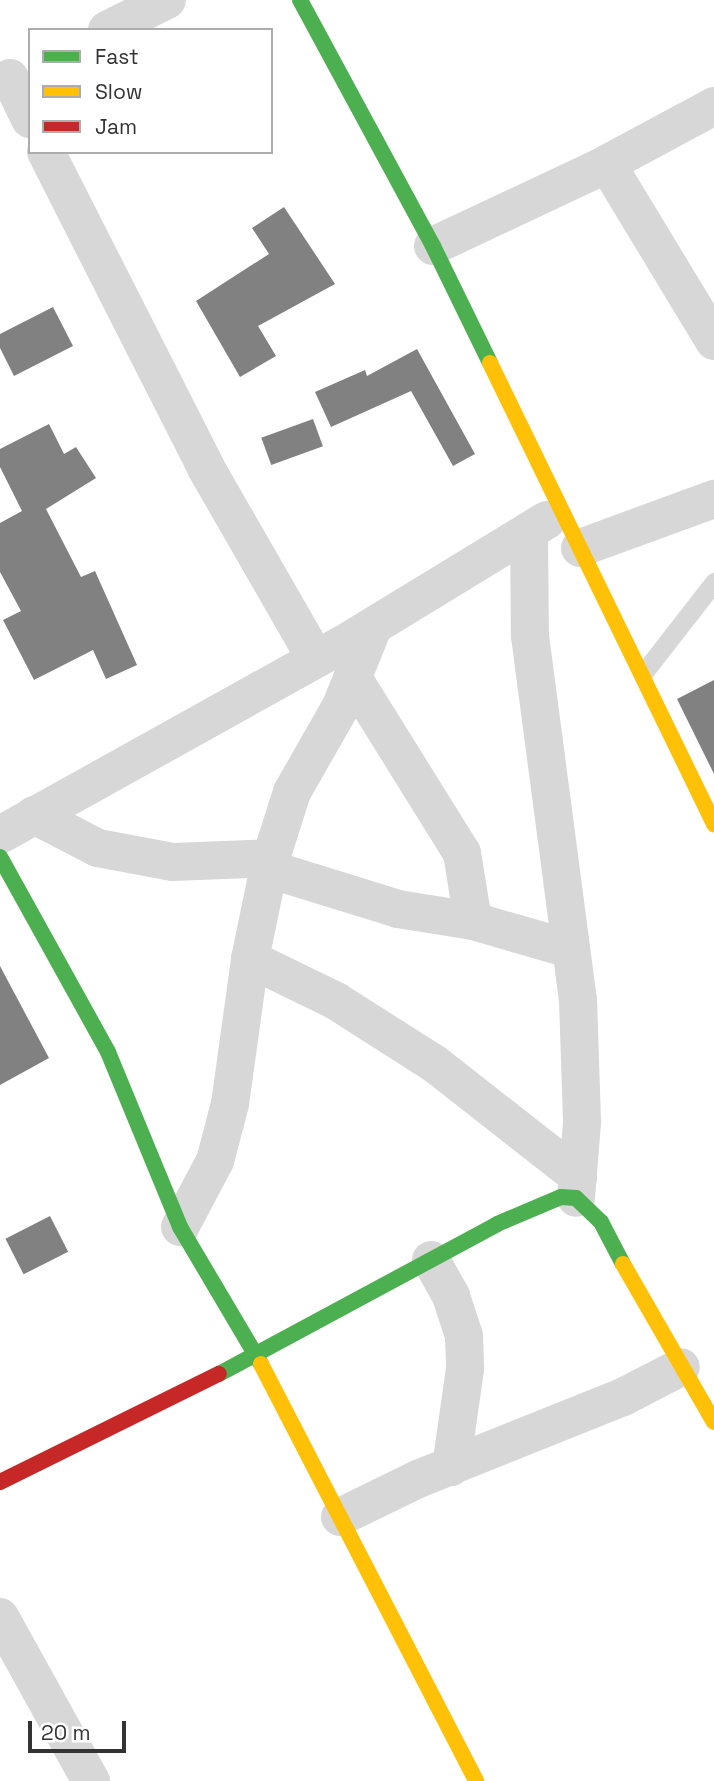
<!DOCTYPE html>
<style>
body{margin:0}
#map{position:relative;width:714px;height:1781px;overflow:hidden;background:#fff;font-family:"Space Grotesk",sans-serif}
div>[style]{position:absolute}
.building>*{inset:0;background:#818181;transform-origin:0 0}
.lane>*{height:19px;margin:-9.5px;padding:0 9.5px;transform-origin:9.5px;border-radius:9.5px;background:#d7d7d7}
.street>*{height:38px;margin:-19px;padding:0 19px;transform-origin:19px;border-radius:19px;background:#d7d7d7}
.fast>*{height:16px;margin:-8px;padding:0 8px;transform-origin:8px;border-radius:8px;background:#4caf50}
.slow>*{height:16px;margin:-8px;padding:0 8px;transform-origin:8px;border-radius:8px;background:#ffc107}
.jam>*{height:16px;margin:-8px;padding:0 8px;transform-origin:8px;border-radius:8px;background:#c62828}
span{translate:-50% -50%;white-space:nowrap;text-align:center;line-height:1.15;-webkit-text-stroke:7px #fff;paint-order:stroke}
.legend{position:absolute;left:28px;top:28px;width:245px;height:126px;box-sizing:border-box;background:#fff;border:2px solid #adadad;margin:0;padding:9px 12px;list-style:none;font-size:21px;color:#333}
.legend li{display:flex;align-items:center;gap:14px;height:35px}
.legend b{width:35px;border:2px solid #adadad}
.scale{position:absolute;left:28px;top:1721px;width:98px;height:32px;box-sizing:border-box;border:4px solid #333;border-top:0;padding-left:9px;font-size:21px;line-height:24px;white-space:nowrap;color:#333;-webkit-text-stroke:5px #fff;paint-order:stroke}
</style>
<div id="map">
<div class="building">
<div style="clip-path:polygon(284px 207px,335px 284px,258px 326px,276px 356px,240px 377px,196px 301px,269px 254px,252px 228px)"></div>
<div style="clip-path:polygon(53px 307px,73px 346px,14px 376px,0 348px,0 334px)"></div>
<div style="clip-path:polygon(417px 349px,475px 454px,453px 466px,411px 391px,331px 427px,315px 392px,365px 370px,367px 376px)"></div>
<div style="left:313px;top:419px;width:29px;height:55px;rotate:70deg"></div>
<div style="clip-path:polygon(49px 424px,64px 454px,76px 447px,96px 478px,46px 509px,81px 577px,95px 571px,137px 665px,106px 679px,93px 650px,34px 680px,3px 620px,21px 611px,0 572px,0 523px,22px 511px,0 467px,0 449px)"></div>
<div style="clip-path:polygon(714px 680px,714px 774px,677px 699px)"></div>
<div style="clip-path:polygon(0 966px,49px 1058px,0 1085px)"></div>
<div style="left:50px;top:1216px;width:40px;height:50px;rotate:63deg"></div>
</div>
<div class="lane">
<div style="left:644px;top:672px;width:114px;rotate:-52.1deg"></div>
</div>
<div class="street">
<div style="left:107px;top:30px;width:67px;rotate:-26.6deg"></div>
<div style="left:10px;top:78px;width:46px;rotate:64deg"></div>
<div style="left:46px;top:152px;width:354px;rotate:63.1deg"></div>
<div style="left:206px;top:468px;width:220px;rotate:60.1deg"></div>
<div style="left:607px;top:164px;width:207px;rotate:58.8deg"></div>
<div style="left:433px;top:246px;width:183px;rotate:-25.2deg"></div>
<div style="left:599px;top:168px;width:131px;rotate:-28.3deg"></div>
<div style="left:529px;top:531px;width:105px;rotate:89.5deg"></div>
<div style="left:530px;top:636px;width:367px;rotate:82.5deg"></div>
<div style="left:578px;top:1000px;width:123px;rotate:88.1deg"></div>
<div style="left:582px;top:1123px;width:75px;rotate:94.6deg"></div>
<div style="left:580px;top:548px;width:143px;rotate:-20.1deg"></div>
<div style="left:353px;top:678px;width:206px;rotate:58.1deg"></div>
<div style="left:462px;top:853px;width:69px;rotate:80.8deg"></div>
<div style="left:34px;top:815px;width:72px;rotate:27.3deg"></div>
<div style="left:98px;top:848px;width:76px;rotate:10.6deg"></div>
<div style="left:173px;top:862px;width:98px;rotate:-2.3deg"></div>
<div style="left:0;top:835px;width:391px;rotate:-29.1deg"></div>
<div style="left:342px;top:645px;width:240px;rotate:-31.4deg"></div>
<div style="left:269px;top:869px;width:135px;rotate:17.2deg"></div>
<div style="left:398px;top:909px;width:76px;rotate:9.1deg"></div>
<div style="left:473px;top:921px;width:101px;rotate:16.1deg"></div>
<div style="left:250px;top:959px;width:96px;rotate:26deg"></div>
<div style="left:336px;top:1001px;width:117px;rotate:32.5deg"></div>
<div style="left:435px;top:1064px;width:182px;rotate:38.1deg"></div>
<div style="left:180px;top:1227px;width:75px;rotate:-62.1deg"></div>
<div style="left:215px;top:1161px;width:59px;rotate:-75.3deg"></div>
<div style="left:230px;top:1104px;width:146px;rotate:-82.1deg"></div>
<div style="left:250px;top:959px;width:103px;rotate:-78.3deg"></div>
<div style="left:271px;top:858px;width:69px;rotate:-72.3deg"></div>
<div style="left:292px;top:792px;width:99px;rotate:-60.3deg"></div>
<div style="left:341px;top:706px;width:85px;rotate:-67.9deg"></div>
<div style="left:431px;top:1260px;width:41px;rotate:60.9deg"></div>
<div style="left:451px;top:1296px;width:42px;rotate:72deg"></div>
<div style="left:464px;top:1336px;width:33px;rotate:88deg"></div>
<div style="left:465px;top:1369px;width:99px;rotate:98.1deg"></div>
<div style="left:340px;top:1517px;width:87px;rotate:-26deg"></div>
<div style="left:418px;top:1479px;width:221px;rotate:-21.8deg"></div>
<div style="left:623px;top:1397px;width:65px;rotate:-27.3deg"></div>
<div style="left:0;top:1617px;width:188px;rotate:61deg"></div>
</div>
<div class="fast">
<div style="left:300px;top:0;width:280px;rotate:61.6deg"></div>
<div style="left:433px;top:246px;width:130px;rotate:64deg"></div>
<div style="left:0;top:857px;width:223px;rotate:61deg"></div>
<div style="left:108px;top:1052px;width:189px;rotate:67.6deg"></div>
<div style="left:180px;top:1227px;width:159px;rotate:59.4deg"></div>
<div style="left:219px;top:1374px;width:316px;rotate:-28.3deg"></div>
<div style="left:497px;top:1224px;width:69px;rotate:-22.9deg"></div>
<div style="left:561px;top:1197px;width:15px;rotate:4deg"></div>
<div style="left:576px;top:1198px;width:35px;rotate:44deg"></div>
<div style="left:601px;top:1222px;width:47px;rotate:62.4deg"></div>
</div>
<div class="slow">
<div style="left:490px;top:363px;width:513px;rotate:64.08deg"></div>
<div style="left:623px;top:1264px;width:182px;rotate:60.1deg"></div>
<div style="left:261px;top:1364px;width:469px;rotate:62.7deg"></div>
</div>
<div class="jam">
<div style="left:0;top:1482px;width:244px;rotate:-26.3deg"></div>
</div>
<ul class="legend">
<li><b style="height:9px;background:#4caf50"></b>Fast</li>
<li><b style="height:9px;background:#ffc107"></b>Slow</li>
<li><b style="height:9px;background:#c62828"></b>Jam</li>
</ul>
<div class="scale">20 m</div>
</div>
